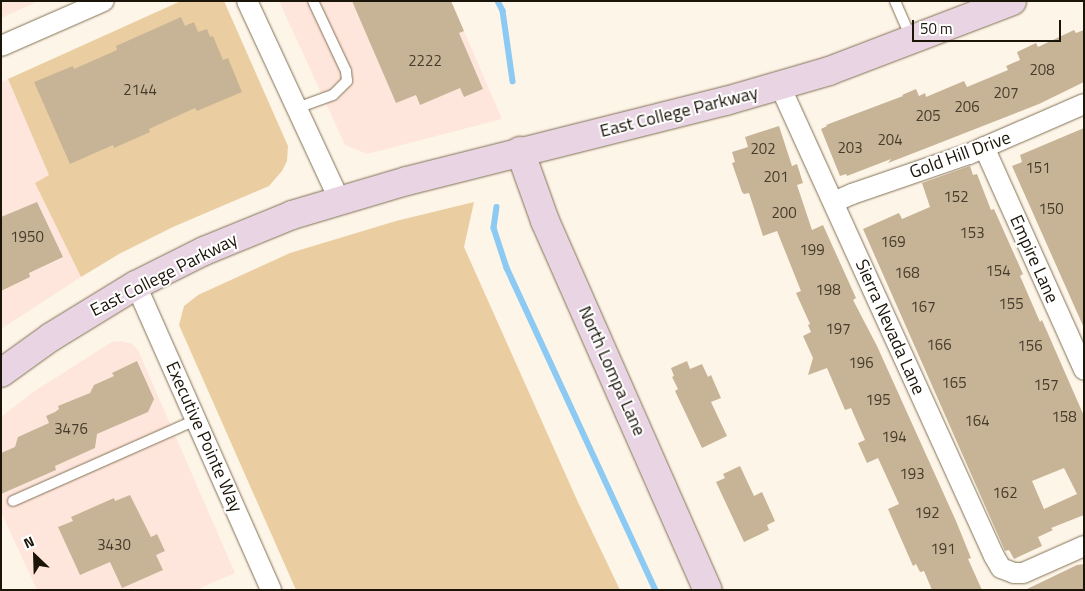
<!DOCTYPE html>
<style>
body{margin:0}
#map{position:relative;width:1085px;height:591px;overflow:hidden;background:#fdf5e8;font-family:"Titillium Web",sans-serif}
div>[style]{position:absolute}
.commercial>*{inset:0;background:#ffe6dc}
.green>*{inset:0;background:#eacea2}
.stream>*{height:5.5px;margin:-2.75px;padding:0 2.75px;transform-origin:2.75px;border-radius:2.75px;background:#8ccaf3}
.building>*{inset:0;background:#c7b496}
.roads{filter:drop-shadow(0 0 1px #827155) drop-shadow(0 0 1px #827155)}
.lane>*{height:10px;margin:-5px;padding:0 5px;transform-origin:5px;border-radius:5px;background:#fff}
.street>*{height:20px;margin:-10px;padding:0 10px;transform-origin:10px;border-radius:10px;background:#fff}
.secondary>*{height:28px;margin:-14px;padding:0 14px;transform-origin:14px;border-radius:14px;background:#e8d4e3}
span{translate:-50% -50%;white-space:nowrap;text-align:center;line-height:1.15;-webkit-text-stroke:4px #fff;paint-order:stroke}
.number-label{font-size:15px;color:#463c2c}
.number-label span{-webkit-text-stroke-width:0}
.street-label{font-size:18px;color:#1b1409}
.frame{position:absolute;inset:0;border:2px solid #1b1409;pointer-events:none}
.north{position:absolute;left:10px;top:531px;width:50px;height:50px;-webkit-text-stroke:4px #fff;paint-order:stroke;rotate:336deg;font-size:14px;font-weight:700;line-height:20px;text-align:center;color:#1b1409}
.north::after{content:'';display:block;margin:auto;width:18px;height:22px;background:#1b1409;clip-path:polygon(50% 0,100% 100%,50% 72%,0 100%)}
.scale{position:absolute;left:912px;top:20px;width:149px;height:22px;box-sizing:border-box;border:2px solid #1b1409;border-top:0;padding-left:6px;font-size:15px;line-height:18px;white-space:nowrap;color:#1b1409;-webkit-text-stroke:4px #fff;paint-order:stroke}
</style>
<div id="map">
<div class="commercial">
<div style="clip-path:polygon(1px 1px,39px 1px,1px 18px)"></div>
<div style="clip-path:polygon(279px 1px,451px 1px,502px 119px,367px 154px,345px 145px)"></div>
<div style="clip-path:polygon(8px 79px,50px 176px,35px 183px,81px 277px,1px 329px,1px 82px)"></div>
<div style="clip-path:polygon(122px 341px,132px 344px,138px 350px,235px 573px,196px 590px,37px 590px,1px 512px,1px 417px,33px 392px,112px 342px)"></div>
</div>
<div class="green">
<div style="clip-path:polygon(181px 1px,224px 1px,288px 146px,287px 161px,282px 171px,269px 186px,173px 227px,119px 254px,81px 277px,35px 183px,49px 175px,8px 79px)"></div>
<div style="clip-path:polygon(474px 202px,464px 247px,577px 500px,620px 590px,296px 590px,179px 325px,184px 306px,198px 295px,290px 253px,396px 221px)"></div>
</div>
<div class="stream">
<div style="left:498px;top:1px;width:11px;rotate:63deg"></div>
<div style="left:503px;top:11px;width:71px;rotate:81.9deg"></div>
<div style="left:497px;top:207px;width:21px;rotate:98deg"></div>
<div style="left:494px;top:228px;width:42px;rotate:72deg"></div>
<div style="left:507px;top:268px;width:355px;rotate:65.2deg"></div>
</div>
<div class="building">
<div style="clip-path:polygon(352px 1px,451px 1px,464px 31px,459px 33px,483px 89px,464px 97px,460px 88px,420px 105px,416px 95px,396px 103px)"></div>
<div style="clip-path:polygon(181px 17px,185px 26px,194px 22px,198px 32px,207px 29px,210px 37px,213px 36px,223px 60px,228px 58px,242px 92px,197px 111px,195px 108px,149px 129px,150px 132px,114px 148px,113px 145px,70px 164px,34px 82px,73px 66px,74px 69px,117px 50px,116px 46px)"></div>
<div style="clip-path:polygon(1074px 30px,1076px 33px,1084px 30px,1084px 82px,1039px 104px,919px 151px,888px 163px,891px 159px,847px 176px,846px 174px,840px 176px,821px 129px,827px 126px,826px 125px,903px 96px,902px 95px,916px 89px,919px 96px,925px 93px,926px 97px,964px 81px,967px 87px,1008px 70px,1006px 66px,1020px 60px,1017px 52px,1036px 43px,1038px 47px)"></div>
<div style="clip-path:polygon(779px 126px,792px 166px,797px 164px,803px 183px,797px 185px,812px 230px,823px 225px,856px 298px,853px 300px,877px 346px,956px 521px,971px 558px,968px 559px,982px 590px,932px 590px,924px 571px,920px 572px,916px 564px,913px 566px,888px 509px,899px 504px,878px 458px,867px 463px,858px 443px,865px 440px,851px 408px,845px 410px,827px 368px,808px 375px,813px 358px,803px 336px,811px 332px,808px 325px,810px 324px,796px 293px,801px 291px,777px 231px,763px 236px,749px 193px,744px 194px,742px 192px,732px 163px,735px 162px,732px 152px,748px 147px,745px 137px)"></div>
<div style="clip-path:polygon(1084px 128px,1084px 328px,1012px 166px,1022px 162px,1020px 155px)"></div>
<div style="clip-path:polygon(evenodd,970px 166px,973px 175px,977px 174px,991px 210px,994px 209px,1023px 274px,1020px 276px,1040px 322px,1042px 320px,1084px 416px,1084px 515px,1051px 528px,1053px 530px,1038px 537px,1042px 546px,1014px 559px,1009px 550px,1005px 551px,863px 229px,899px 213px,902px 219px,930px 207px,922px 183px,970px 166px,1064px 468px,1077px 494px,1044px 509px,1032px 481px,1064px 468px)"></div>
<div style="clip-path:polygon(37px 202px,63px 257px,29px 273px,30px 277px,1px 291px,1px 217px)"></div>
<div style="clip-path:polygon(137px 361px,154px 399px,148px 412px,97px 434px,95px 448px,55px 466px,56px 470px,1px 494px,1px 453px,15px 447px,18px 437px,49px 423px,46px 416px,55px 412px,59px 409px,58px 406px,90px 393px,94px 385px,114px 376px,112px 373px)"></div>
<div style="clip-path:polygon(687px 361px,690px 369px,702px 364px,708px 377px,711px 375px,721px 398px,711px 402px,727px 436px,702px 448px,675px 391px,678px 389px,672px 377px,674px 376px,671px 368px)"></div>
<div style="clip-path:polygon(740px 466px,754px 496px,762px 492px,775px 521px,767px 525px,769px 530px,744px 542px,716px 482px,725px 478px,723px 474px)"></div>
<div style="clip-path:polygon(130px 495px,151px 537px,157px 534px,165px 551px,156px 555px,163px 570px,122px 588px,110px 562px,80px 575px,58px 527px,73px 521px,71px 517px,114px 498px,115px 501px)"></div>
<div style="clip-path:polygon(1084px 564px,1084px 590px,1025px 590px,1077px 565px)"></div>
</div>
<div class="roads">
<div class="lane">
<div style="left:895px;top:1px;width:40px;rotate:66.6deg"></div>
<div style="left:297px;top:108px;width:38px;rotate:-20deg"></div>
<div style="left:333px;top:95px;width:20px;rotate:-45deg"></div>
<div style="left:347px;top:81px;width:10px;rotate:-96deg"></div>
<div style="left:346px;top:71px;width:77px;rotate:-115.2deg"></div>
<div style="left:13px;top:501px;width:200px;rotate:-23.9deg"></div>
</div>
<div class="street">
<div style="left:247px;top:1px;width:218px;rotate:65.1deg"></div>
<div style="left:1px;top:46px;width:112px;rotate:-23.6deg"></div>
<div style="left:780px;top:86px;width:516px;rotate:65.52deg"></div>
<div style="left:994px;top:556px;width:14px;rotate:60deg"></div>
<div style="left:1001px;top:568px;width:14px;rotate:21deg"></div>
<div style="left:1014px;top:573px;width:9px"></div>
<div style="left:1023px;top:573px;width:67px;rotate:-23.9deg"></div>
<div style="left:984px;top:147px;width:244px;rotate:65.8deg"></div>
<div style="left:834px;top:202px;width:20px;rotate:-24deg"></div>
<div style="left:852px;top:194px;width:124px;rotate:-18.9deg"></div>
<div style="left:969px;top:154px;width:125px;rotate:-23.5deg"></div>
<div style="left:136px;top:285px;width:334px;rotate:66.1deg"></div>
</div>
<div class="secondary">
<div style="left:520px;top:151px;width:74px;rotate:70.3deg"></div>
<div style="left:545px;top:221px;width:403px;rotate:66.2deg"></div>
<div style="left:1px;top:373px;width:62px;rotate:-35.8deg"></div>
<div style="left:51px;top:337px;width:100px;rotate:-31.5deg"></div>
<div style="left:136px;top:285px;width:76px;rotate:-26.6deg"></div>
<div style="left:204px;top:251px;width:95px;rotate:-22.2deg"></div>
<div style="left:292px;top:215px;width:120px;rotate:-16.5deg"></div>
<div style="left:407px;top:181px;width:329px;rotate:-14.1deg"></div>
<div style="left:726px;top:101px;width:107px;rotate:-16.2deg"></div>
<div style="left:829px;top:71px;width:196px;rotate:-20.9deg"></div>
</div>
</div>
<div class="number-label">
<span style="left:425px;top:61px">2222</span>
<span style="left:1042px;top:70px">208</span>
<span style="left:140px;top:90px">2144</span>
<span style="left:1006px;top:93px">207</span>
<span style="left:967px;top:107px">206</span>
<span style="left:928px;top:116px">205</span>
<span style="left:890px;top:140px">204</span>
<span style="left:850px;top:148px">203</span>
<span style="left:763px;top:149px">202</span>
<span style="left:1038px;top:168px">151</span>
<span style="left:776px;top:177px">201</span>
<span style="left:956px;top:197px">152</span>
<span style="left:1051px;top:209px">150</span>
<span style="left:784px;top:213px">200</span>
<span style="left:972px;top:233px">153</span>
<span style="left:27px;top:237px">1950</span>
<span style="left:893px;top:242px">169</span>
<span style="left:812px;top:250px">199</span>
<span style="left:998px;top:271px">154</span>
<span style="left:907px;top:273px">168</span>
<span style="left:828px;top:290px">198</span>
<span style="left:1011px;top:304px">155</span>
<span style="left:923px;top:307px">167</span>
<span style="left:838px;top:329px">197</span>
<span style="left:939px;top:345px">166</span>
<span style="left:1030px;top:346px">156</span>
<span style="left:861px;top:363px">196</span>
<span style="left:954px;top:383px">165</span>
<span style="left:1046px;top:385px">157</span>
<span style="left:878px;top:400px">195</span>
<span style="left:1064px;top:417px">158</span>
<span style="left:977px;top:421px">164</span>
<span style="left:71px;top:429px">3476</span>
<span style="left:894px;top:437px">194</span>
<span style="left:912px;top:474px">193</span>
<span style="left:1005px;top:493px">162</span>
<span style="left:927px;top:513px">192</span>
<span style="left:114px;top:545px">3430</span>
<span style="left:943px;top:549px">191</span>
</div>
<div class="street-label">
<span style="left:679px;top:112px;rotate:-14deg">East College Parkway</span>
<span style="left:960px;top:155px;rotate:-20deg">Gold Hill Drive</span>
<span style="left:1034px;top:259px;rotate:66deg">Empire Lane</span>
<span style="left:164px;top:275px;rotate:-27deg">East College Parkway</span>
<span style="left:890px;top:327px;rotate:66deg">Sierra Nevada Lane</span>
<span style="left:612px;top:371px;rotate:66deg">North Lompa Lane</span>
<span style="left:204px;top:437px;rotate:66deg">Executive Pointe Way</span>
</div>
<div class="frame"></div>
<div class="north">N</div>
<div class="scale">50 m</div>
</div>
